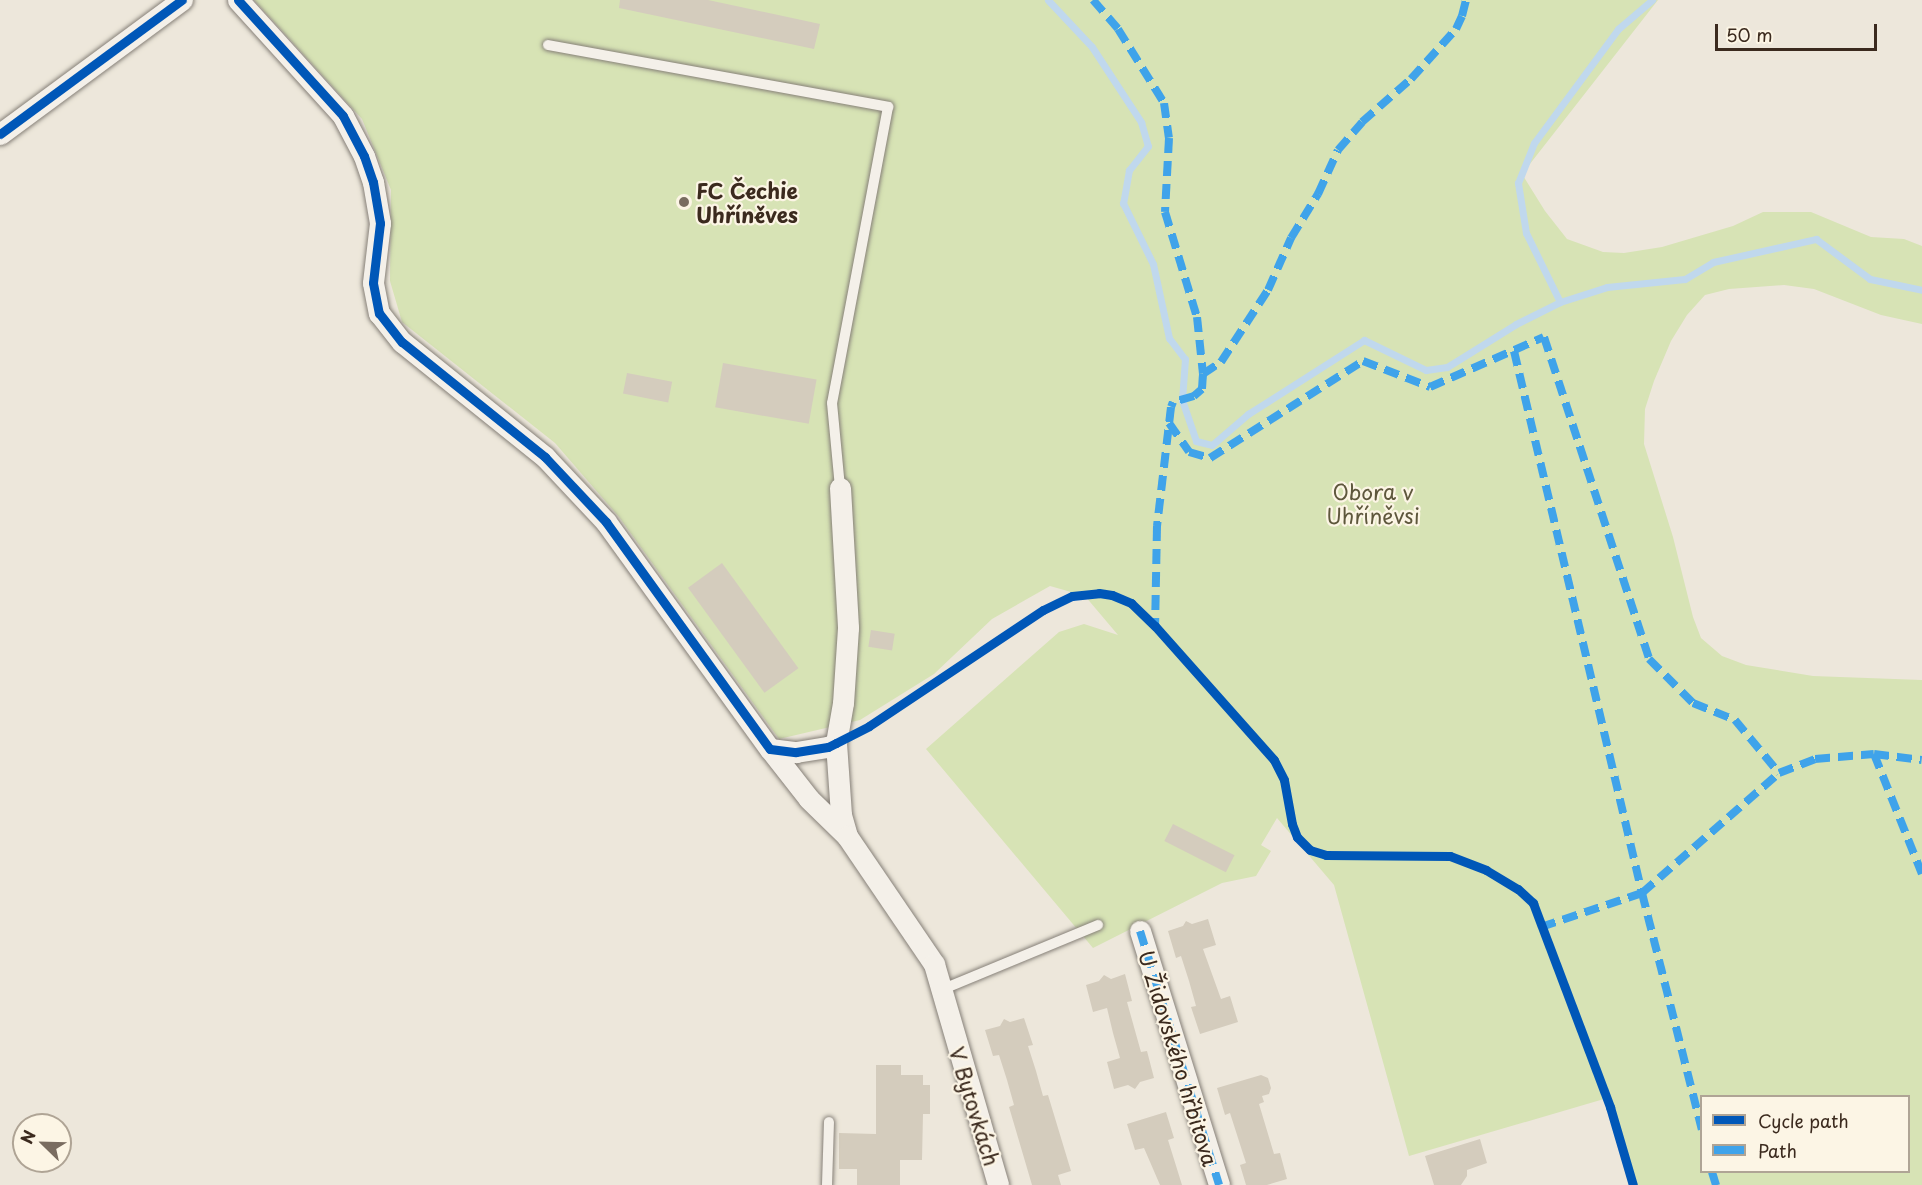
<!DOCTYPE html>
<meta charset="utf-8">
<style>
body{margin:0}
#map{position:relative;width:1922px;height:1185px;overflow:hidden;background:#ede7db;font-family:"Playpen Sans",sans-serif}
div>[style]{position:absolute}
.green>*{inset:0;background:#d7e3b5}
.stream>*{height:7px;margin:-3.5px;padding:0 3.5px;transform-origin:3.5px;border-radius:3.5px;background:#c0d8ed}
.building>*{inset:0;background:#d4ccbd;transform-origin:0 0}
.roads{filter:drop-shadow(0 0 2px #868078) drop-shadow(0 0 2px #868078)}
.service>*{height:10px;margin:-5px;padding:0 5px;transform-origin:5px;border-radius:5px;background:#f4f0e9}
.minor>*{height:21px;margin:-10.5px;padding:0 10.5px;transform-origin:10.5px;border-radius:10.5px;background:#f4f0e9}
.quiet>*{height:8px;margin-top:-4px;transform-origin:0;background:repeating-linear-gradient(90deg,#3fa3ea 0 15px,transparent 0 23px)}
.cycleway>*{height:9px;margin:-4.5px;padding:0 4.5px;transform-origin:4.5px;border-radius:4.5px;background:#0057b8}
.dots>*{width:16px;height:16px;translate:-50% -50%;box-sizing:border-box;border:3px solid #fcf5e5;border-radius:50%}
span{translate:-50% -50%;white-space:nowrap;text-align:center;line-height:1.15;-webkit-text-stroke:4.5px #fcf5e5;paint-order:stroke}
.poi-label{font-size:21px;color:#3b2a1e;font-weight:700}
.left{translate:0 -50%;text-align:left}
.park-label{font-size:21px;color:#5e573c}
.street-label{font-size:21px;color:#3b2a1e}
.legend{position:absolute;left:1700px;top:1095px;width:210px;height:78px;box-sizing:border-box;background:#fcf5e5;border:2px solid #afa495;margin:0;padding:8px 10px;list-style:none;font-size:18px;color:#3b2a1e}
.legend li{display:flex;align-items:center;gap:12px;height:30px}
.legend b{width:30px;border:2px solid #afa495}
.north{position:absolute;left:12px;top:1113px;width:60px;height:60px;box-sizing:border-box;background:#fcf5e5;border:2px solid #afa495;border-radius:50%;rotate:293deg;font-size:16px;font-weight:700;line-height:24px;text-align:center;color:#3b2a1e}
.north::after{content:'';display:block;margin:auto;width:21px;height:27px;background:#796c60;clip-path:polygon(50% 0,100% 100%,50% 72%,0 100%)}
.scale{position:absolute;left:1715px;top:24px;width:162px;height:27px;box-sizing:border-box;border:3px solid #3b2a1e;border-top:0;padding-left:8px;font-size:18px;line-height:21px;white-space:nowrap;color:#3b2a1e;-webkit-text-stroke:4px #fcf5e5;paint-order:stroke}
</style>
<div id="map">
<div class="green">
<div style="clip-path:polygon(evenodd,254px 0,1658px 0,1522px 174px,1545px 211px,1567px 239px,1603px 252px,1624px 253px,1662px 247px,1733px 226px,1763px 212px,1811px 212px,1871px 237px,1904px 239px,1922px 246px,1922px 324px,1881px 315px,1814px 289px,1784px 285px,1729px 289px,1705px 295px,1687px 315px,1671px 341px,1654px 381px,1645px 409px,1644px 444px,1673px 537px,1693px 617px,1701px 638px,1722px 656px,1746px 665px,1813px 676px,1922px 680px,1922px 1185px,1629px 1185px,1604px 1099px,1409px 1156px,1334px 885px,1277px 818px,1261px 845px,1271px 851px,1256px 876px,1222px 883px,1093px 948px,926px 749px,1059px 632px,1084px 624px,1118px 635px,1085px 596px,1050px 586px,992px 619px,934px 674px,860px 720px,779px 739px,619px 517px,555px 443px,402px 322px,390px 281px,391px 190px,362px 119px,254px 0,1702px 1096px,1908px 1096px,1908px 1172px,1702px 1172px,1702px 1096px)"></div>
</div>
<div class="stream">
<div style="left:1048px;top:0;width:64px;rotate:46.9deg"></div>
<div style="left:1092px;top:47px;width:90px;rotate:56.8deg"></div>
<div style="left:1141px;top:122px;width:25px;rotate:74deg"></div>
<div style="left:1148px;top:146px;width:31px;rotate:128deg"></div>
<div style="left:1129px;top:170px;width:34px;rotate:100deg"></div>
<div style="left:1123px;top:203px;width:68px;rotate:63.8deg"></div>
<div style="left:1153px;top:264px;width:76px;rotate:77.8deg"></div>
<div style="left:1169px;top:338px;width:26px;rotate:53deg"></div>
<div style="left:1185px;top:359px;width:41px;rotate:94.2deg"></div>
<div style="left:1182px;top:400px;width:43px;rotate:71.1deg"></div>
<div style="left:1196px;top:441px;width:16px;rotate:14deg"></div>
<div style="left:1212px;top:445px;width:48px;rotate:-40.7deg"></div>
<div style="left:1248px;top:414px;width:138px;rotate:-32.5deg"></div>
<div style="left:1364px;top:340px;width:69px;rotate:25.8deg"></div>
<div style="left:1426px;top:370px;width:21px;rotate:-8deg"></div>
<div style="left:1447px;top:367px;width:81px;rotate:-31.9deg"></div>
<div style="left:1516px;top:324px;width:49px;rotate:-26.6deg"></div>
<div style="left:1560px;top:302px;width:49px;rotate:-17.7deg"></div>
<div style="left:1607px;top:287px;width:78px;rotate:-5.9deg"></div>
<div style="left:1685px;top:279px;width:33px;rotate:-31deg"></div>
<div style="left:1713px;top:262px;width:106px;rotate:-12.6deg"></div>
<div style="left:1816px;top:239px;width:67px;rotate:36.5deg"></div>
<div style="left:1870px;top:279px;width:53px;rotate:11.9deg"></div>
<div style="left:1560px;top:302px;width:77px;rotate:-116.2deg"></div>
<div style="left:1526px;top:233px;width:51px;rotate:-99.1deg"></div>
<div style="left:1518px;top:183px;width:43px;rotate:-68.2deg"></div>
<div style="left:1534px;top:143px;width:142px;rotate:-53.6deg"></div>
<div style="left:1618px;top:29px;width:45px;rotate:-40.5deg"></div>
</div>
<div class="building">
<div style="clip-path:polygon(620px 0,708px 0,820px 24px,814px 49px,619px 8px)"></div>
<div style="left:723px;top:363px;width:95px;height:45px;rotate:10deg"></div>
<div style="left:627px;top:373px;width:46px;height:21px;rotate:11deg"></div>
<div style="left:722px;top:563px;width:130px;height:42px;rotate:54deg"></div>
<div style="left:871px;top:630px;width:24px;height:17px;rotate:9deg"></div>
<div style="left:1173px;top:824px;width:69px;height:19px;rotate:27deg"></div>
<div style="clip-path:polygon(1208px 919px,1216px 945px,1203px 949px,1221px 999px,1230px 996px,1238px 1022px,1200px 1034px,1191px 1007px,1196px 1006px,1189px 981px,1181px 956px,1176px 958px,1168px 931px,1183px 926px,1186px 921px,1192px 924px)"></div>
<div style="clip-path:polygon(1125px 974px,1132px 1001px,1127px 1002px,1141px 1052px,1147px 1051px,1154px 1078px,1140px 1082px,1135px 1089px,1128px 1085px,1114px 1089px,1107px 1062px,1120px 1058px,1113px 1033px,1107px 1008px,1093px 1012px,1086px 985px,1099px 981px,1104px 975px,1111px 979px)"></div>
<div style="clip-path:polygon(1024px 1018px,1033px 1045px,1028px 1046px,1036px 1071px,1043px 1096px,1048px 1095px,1071px 1171px,1058px 1175px,1061px 1185px,1032px 1185px,1009px 1107px,1014px 1105px,1007px 1080px,999px 1055px,993px 1056px,985px 1030px,1000px 1026px,1004px 1019px,1010px 1022px)"></div>
<div style="clip-path:polygon(876px 1065px,901px 1065px,901px 1075px,923px 1075px,923px 1085px,930px 1085px,930px 1114px,923px 1114px,922px 1160px,900px 1160px,900px 1185px,857px 1185px,857px 1169px,839px 1169px,839px 1133px,876px 1134px)"></div>
<div style="clip-path:polygon(1261px 1075px,1268px 1078px,1271px 1088px,1269px 1094px,1262px 1096px,1264px 1102px,1259px 1104px,1274px 1154px,1280px 1153px,1287px 1179px,1267px 1185px,1246px 1185px,1240px 1165px,1246px 1163px,1230px 1113px,1225px 1115px,1217px 1088px)"></div>
<div style="clip-path:polygon(1166px 1112px,1174px 1138px,1168px 1140px,1182px 1185px,1160px 1185px,1144px 1148px,1135px 1150px,1127px 1124px)"></div>
<div style="clip-path:polygon(1480px 1139px,1487px 1163px,1467px 1170px,1467px 1176px,1461px 1185px,1434px 1185px,1425px 1156px)"></div>
</div>
<div class="roads">
<div class="service">
<div style="left:548px;top:45px;width:346px;rotate:10.3deg"></div>
<div style="left:888px;top:107px;width:301px;rotate:100.7deg"></div>
<div style="left:832px;top:403px;width:85px;rotate:84.6deg"></div>
<div style="left:941px;top:990px;width:170px;rotate:-22.5deg"></div>
<div style="left:827px;top:1185px;width:63px;rotate:-88.2deg"></div>
</div>
<div class="minor">
<div style="left:238px;top:0;width:156px;rotate:47.8deg"></div>
<div style="left:343px;top:116px;width:45px;rotate:62.3deg"></div>
<div style="left:364px;top:156px;width:28px;rotate:71deg"></div>
<div style="left:373px;top:182px;width:42px;rotate:80.3deg"></div>
<div style="left:380px;top:223px;width:60px;rotate:96.7deg"></div>
<div style="left:373px;top:283px;width:31px;rotate:79deg"></div>
<div style="left:379px;top:313px;width:37px;rotate:52deg"></div>
<div style="left:402px;top:342px;width:184px;rotate:38.8deg"></div>
<div style="left:545px;top:457px;width:89px;rotate:46.8deg"></div>
<div style="left:606px;top:522px;width:280px;rotate:54.2deg"></div>
<div style="left:770px;top:749px;width:63px;rotate:52deg"></div>
<div style="left:809px;top:799px;width:53px;rotate:44.2deg"></div>
<div style="left:0;top:134px;width:226px;rotate:-36.4deg"></div>
<div style="left:840px;top:488px;width:140px;rotate:86.7deg"></div>
<div style="left:848px;top:628px;width:75px;rotate:93.8deg"></div>
<div style="left:843px;top:703px;width:41px;rotate:99.9deg"></div>
<div style="left:836px;top:743px;width:72px;rotate:86deg"></div>
<div style="left:841px;top:815px;width:22px;rotate:74deg"></div>
<div style="left:847px;top:836px;width:155px;rotate:55.8deg"></div>
<div style="left:934px;top:964px;width:230px;rotate:73.8deg"></div>
<div style="left:770px;top:749px;width:26px;rotate:7deg"></div>
<div style="left:796px;top:752px;width:32px;rotate:-9deg"></div>
<div style="left:828px;top:747px;width:9px;rotate:-27deg"></div>
<div style="left:1140px;top:931px;width:266px;rotate:72.7deg"></div>
</div>
</div>
<div class="quiet">
<div style="left:1093px;top:0;width:38px;rotate:49deg"></div>
<div style="left:1118px;top:29px;width:87px;rotate:58.1deg"></div>
<div style="left:1164px;top:103px;width:35px;rotate:82deg"></div>
<div style="left:1169px;top:138px;width:74px;rotate:93.1deg"></div>
<div style="left:1165px;top:212px;width:110px;rotate:73.1deg"></div>
<div style="left:1197px;top:317px;width:57px;rotate:84deg"></div>
<div style="left:1203px;top:374px;width:15px;rotate:94deg"></div>
<div style="left:1202px;top:389px;width:11px;rotate:139deg"></div>
<div style="left:1194px;top:396px;width:22px;rotate:164deg"></div>
<div style="left:1173px;top:402px;width:5px;rotate:112deg"></div>
<div style="left:1171px;top:407px;width:120px;rotate:96.7deg"></div>
<div style="left:1157px;top:526px;width:100px;rotate:91.1deg"></div>
<div style="left:1514px;top:351px;width:557px;rotate:76.71deg"></div>
<div style="left:1642px;top:893px;width:244px;rotate:75.8deg"></div>
<div style="left:1203px;top:374px;width:22px;rotate:-34deg"></div>
<div style="left:1221px;top:362px;width:86px;rotate:-56.9deg"></div>
<div style="left:1268px;top:290px;width:57px;rotate:-66.1deg"></div>
<div style="left:1291px;top:238px;width:52px;rotate:-58.5deg"></div>
<div style="left:1318px;top:194px;width:48px;rotate:-65.6deg"></div>
<div style="left:1338px;top:150px;width:37px;rotate:-49deg"></div>
<div style="left:1362px;top:122px;width:65px;rotate:-41.3deg"></div>
<div style="left:1411px;top:79px;width:67px;rotate:-48deg"></div>
<div style="left:1456px;top:29px;width:14px;rotate:-65deg"></div>
<div style="left:1462px;top:16px;width:16px;rotate:-76deg"></div>
<div style="left:1169px;top:423px;width:35px;rotate:55deg"></div>
<div style="left:1189px;top:452px;width:22px;rotate:16deg"></div>
<div style="left:1210px;top:458px;width:181px;rotate:-32.4deg"></div>
<div style="left:1363px;top:361px;width:72px;rotate:21.2deg"></div>
<div style="left:1430px;top:387px;width:124px;rotate:-23.7deg"></div>
<div style="left:1544px;top:337px;width:339px;rotate:71.9deg"></div>
<div style="left:1649px;top:659px;width:62px;rotate:45deg"></div>
<div style="left:1693px;top:703px;width:45px;rotate:22deg"></div>
<div style="left:1735px;top:720px;width:69px;rotate:50.3deg"></div>
<div style="left:1874px;top:754px;width:129px;rotate:68.2deg"></div>
<div style="left:1541px;top:927px;width:107px;rotate:-18.6deg"></div>
<div style="left:1642px;top:893px;width:182px;rotate:-41.2deg"></div>
<div style="left:1779px;top:773px;width:39px;rotate:-21deg"></div>
<div style="left:1815px;top:759px;width:59px;rotate:-4.8deg"></div>
<div style="left:1874px;top:754px;width:48px;rotate:7.1deg"></div>
<div style="left:1140px;top:931px;width:266px;rotate:72.7deg"></div>
<div style="left:1712px;top:1172px;width:14px;rotate:73deg"></div>
</div>
<div class="cycleway">
<div style="left:238px;top:0;width:156px;rotate:47.8deg"></div>
<div style="left:343px;top:116px;width:45px;rotate:62.3deg"></div>
<div style="left:364px;top:156px;width:28px;rotate:71deg"></div>
<div style="left:373px;top:182px;width:42px;rotate:80.3deg"></div>
<div style="left:380px;top:223px;width:60px;rotate:96.7deg"></div>
<div style="left:373px;top:283px;width:31px;rotate:79deg"></div>
<div style="left:379px;top:313px;width:37px;rotate:52deg"></div>
<div style="left:402px;top:342px;width:184px;rotate:38.8deg"></div>
<div style="left:545px;top:457px;width:89px;rotate:46.8deg"></div>
<div style="left:606px;top:522px;width:280px;rotate:54.2deg"></div>
<div style="left:770px;top:749px;width:26px;rotate:7deg"></div>
<div style="left:796px;top:752px;width:32px;rotate:-9deg"></div>
<div style="left:828px;top:747px;width:9px;rotate:-27deg"></div>
<div style="left:836px;top:743px;width:37px;rotate:-27deg"></div>
<div style="left:869px;top:726px;width:209px;rotate:-33.7deg"></div>
<div style="left:1043px;top:610px;width:32px;rotate:-26deg"></div>
<div style="left:1072px;top:596px;width:27px;rotate:-6deg"></div>
<div style="left:1099px;top:593px;width:13px;rotate:9deg"></div>
<div style="left:1112px;top:595px;width:21px;rotate:23deg"></div>
<div style="left:1131px;top:603px;width:33px;rotate:44deg"></div>
<div style="left:1155px;top:626px;width:179px;rotate:48.4deg"></div>
<div style="left:1274px;top:760px;width:22px;rotate:63deg"></div>
<div style="left:1284px;top:780px;width:45px;rotate:79.7deg"></div>
<div style="left:1292px;top:824px;width:14px;rotate:69deg"></div>
<div style="left:1297px;top:837px;width:18px;rotate:45deg"></div>
<div style="left:1310px;top:850px;width:17px;rotate:17deg"></div>
<div style="left:1326px;top:855px;width:124px;rotate:0.5deg"></div>
<div style="left:1450px;top:856px;width:39px;rotate:21deg"></div>
<div style="left:1486px;top:870px;width:37px;rotate:31deg"></div>
<div style="left:1518px;top:889px;width:21px;rotate:43deg"></div>
<div style="left:1533px;top:903px;width:218px;rotate:69.3deg"></div>
<div style="left:1610px;top:1107px;width:81px;rotate:73.6deg"></div>
<div style="left:0;top:134px;width:226px;rotate:-36.4deg"></div>
</div>
<div class="dots">
<div style="left:684px;top:202px;background:#796c60"></div>
</div>
<div class="poi-label">
<span class="left" style="left:696px;top:202px">FC Čechie<br>Uhříněves</span>
</div>
<div class="park-label">
<span style="left:1373px;top:503px">Obora v<br>Uhříněvsi</span>
</div>
<div class="street-label">
<span style="left:1179px;top:1058px;rotate:73deg">U Židovského hřbitova</span>
<span style="left:975px;top:1106px;rotate:73deg">V Bytovkách</span>
</div>
<ul class="legend">
<li><b style="height:8px;background:#0057b8"></b>Cycle path</li>
<li><b style="height:8px;background:#3fa3ea"></b>Path</li>
</ul>
<div class="north">N</div>
<div class="scale">50 m</div>
</div>
